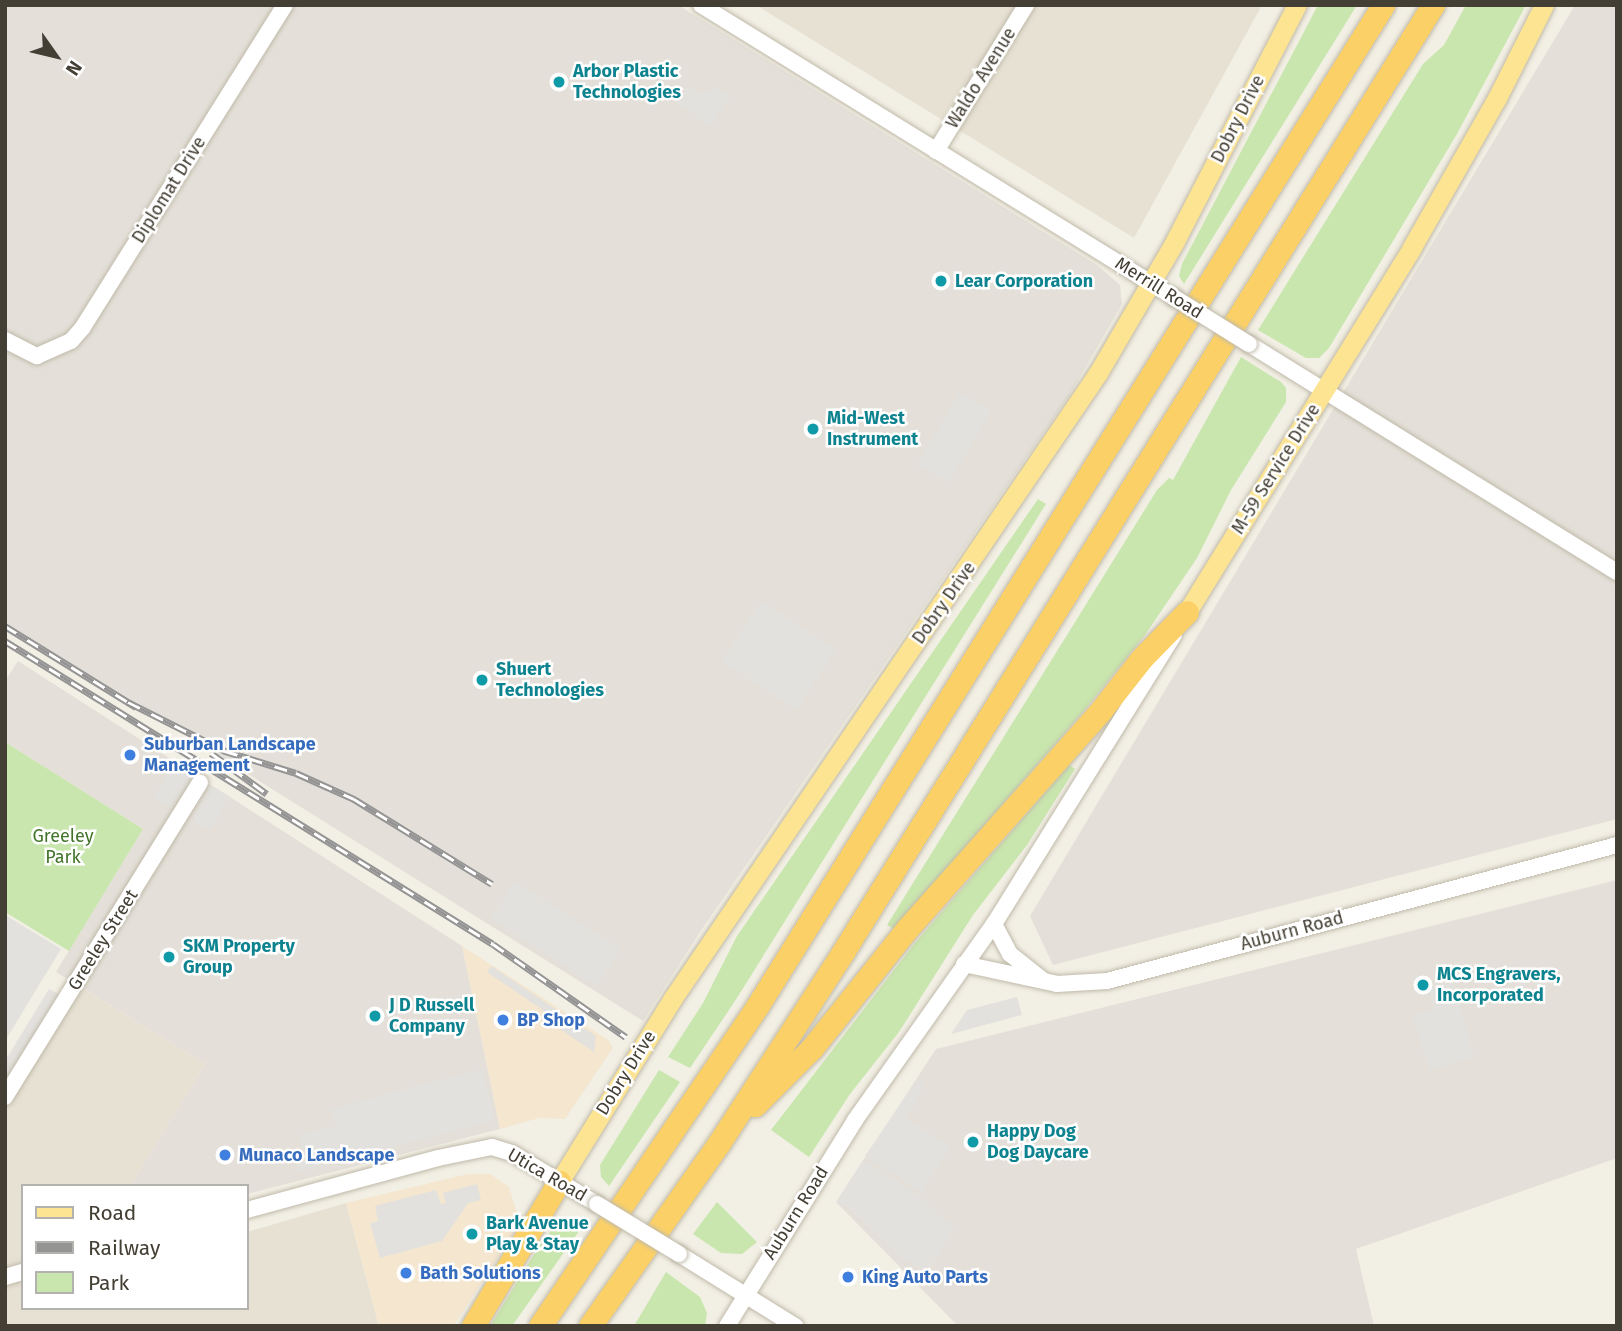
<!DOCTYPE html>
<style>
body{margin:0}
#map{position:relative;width:1622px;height:1331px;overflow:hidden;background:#f2efe4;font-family:"Fira Sans",sans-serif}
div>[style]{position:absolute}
.residential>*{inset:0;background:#e6e1d3}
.commercial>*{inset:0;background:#f4e6cf}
.industrial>*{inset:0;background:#e4e0d9}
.green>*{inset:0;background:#c9e6ae}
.parking>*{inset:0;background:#e3e1dd;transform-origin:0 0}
.roads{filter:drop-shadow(0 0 2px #c0baaa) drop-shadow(0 0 2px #c0baaa)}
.minor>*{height:16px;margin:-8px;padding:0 8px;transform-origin:8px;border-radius:8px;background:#fff}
.major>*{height:19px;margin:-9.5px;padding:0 9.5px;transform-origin:9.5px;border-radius:9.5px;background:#fce493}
.highway>*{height:23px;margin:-11.5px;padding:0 11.5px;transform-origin:11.5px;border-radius:11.5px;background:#fbd167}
.rail>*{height:7px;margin-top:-3.5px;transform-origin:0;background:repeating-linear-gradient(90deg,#fff 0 13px,#949494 0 26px);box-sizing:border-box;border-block:2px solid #949494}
.bridges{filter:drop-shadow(0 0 2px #c0baaa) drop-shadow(0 0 2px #c0baaa)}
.minor-bridge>*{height:16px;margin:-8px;padding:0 8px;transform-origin:8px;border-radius:8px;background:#fff}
.dots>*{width:19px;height:19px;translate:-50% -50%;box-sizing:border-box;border:4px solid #fff;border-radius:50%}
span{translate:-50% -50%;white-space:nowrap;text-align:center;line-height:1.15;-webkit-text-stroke:5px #fff;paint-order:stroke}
.culture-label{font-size:18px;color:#0d838f;font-weight:700}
.left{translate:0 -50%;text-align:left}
.street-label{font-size:18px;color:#443f34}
.shop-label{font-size:18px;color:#366cbe;font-weight:700}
.park-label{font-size:18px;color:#427429}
.frame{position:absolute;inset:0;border:7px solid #443f34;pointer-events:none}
.legend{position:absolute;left:21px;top:1184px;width:228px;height:126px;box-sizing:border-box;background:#fff;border:2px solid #b4b2ae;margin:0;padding:9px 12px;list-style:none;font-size:21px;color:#443f34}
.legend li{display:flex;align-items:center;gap:14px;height:35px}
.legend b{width:35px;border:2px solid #b4b2ae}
.north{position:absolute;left:21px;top:21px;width:70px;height:70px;-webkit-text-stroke:5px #fff;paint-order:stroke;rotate:124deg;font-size:19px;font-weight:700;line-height:28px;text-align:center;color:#443f34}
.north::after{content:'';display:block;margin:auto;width:24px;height:32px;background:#443f34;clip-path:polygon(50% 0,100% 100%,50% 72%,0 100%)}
</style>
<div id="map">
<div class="residential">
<div style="clip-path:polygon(756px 5px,1262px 5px,1134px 238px)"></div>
<div style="clip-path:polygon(75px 984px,205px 1064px,130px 1186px,23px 1186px,23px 1308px,247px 1308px,247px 1232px,346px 1203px,379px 1326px,5px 1326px,5px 1099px)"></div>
</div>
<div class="commercial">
<div style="clip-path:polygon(462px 946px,608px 1040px,613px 1048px,565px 1119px,539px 1118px,500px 1129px)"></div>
<div style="clip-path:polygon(468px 1174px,490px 1174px,509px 1187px,520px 1224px,453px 1326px,379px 1326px,346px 1203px)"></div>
</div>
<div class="industrial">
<div style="clip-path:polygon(5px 5px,678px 5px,1097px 265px,1120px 285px,1122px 304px,1069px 396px,700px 932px,643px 1021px,5px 622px)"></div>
<div style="clip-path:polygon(1575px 5px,1617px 5px,1617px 819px,1053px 965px,1030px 916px)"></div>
<div style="clip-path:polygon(18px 661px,462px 946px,500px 1129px,247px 1194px,247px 1186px,130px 1186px,205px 1064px,56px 972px,143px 829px,5px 742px,5px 681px)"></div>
<div style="clip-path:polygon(1617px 880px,1617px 1158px,1356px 1249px,1374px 1326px,958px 1326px,836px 1202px,936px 1049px)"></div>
</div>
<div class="green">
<div style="clip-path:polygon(1318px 5px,1357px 5px,1184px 284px,1179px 276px,1182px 264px)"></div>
<div style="clip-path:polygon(1466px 5px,1526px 5px,1457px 134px,1329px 348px,1319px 358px,1306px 358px,1258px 330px,1423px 64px,1444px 45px)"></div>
<div style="clip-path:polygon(1241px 357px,1281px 382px,1286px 388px,1286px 402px,1231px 490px,1197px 558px,1145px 635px,1083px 712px,894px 929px,887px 925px,1157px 490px,1169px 478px,1173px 480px)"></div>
<div style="clip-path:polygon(1038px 499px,1046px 504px,735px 1001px,690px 1068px,668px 1057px,703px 1003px,737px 936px)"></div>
<div style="clip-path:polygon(5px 742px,143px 829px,69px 951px,5px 912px)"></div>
<div style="clip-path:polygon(1069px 765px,1075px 769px,1027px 845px,973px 915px,899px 1032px,850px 1094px,809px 1157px,771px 1130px,914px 944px)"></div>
<div style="clip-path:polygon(659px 1070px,680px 1082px,609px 1186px,601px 1177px,600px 1165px)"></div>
<div style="clip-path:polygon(717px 1202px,757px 1242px,742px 1254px,721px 1253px,693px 1234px)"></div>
<div style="clip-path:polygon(569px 1217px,584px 1224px,512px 1326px,490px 1326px,541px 1243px,557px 1224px)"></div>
<div style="clip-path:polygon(666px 1272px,700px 1297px,707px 1313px,705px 1326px,634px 1326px)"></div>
</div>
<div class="parking">
<div style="clip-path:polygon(688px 86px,700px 94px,716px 87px,730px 96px,710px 126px,677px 103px)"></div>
<div style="left:960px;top:392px;width:37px;height:84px;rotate:31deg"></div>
<div style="left:761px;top:601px;width:89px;height:72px;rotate:33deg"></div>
<div style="left:175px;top:764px;width:20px;height:39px;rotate:33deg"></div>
<div style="left:211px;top:786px;width:21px;height:39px;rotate:29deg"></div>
<div style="left:515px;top:881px;width:126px;height:44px;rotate:33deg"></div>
<div style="clip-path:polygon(5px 915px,61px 949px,5px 1041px)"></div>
<div style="clip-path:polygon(491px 966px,596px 1036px,594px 1052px,548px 1021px,547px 1013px,487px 972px)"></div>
<div style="clip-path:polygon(1453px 982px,1474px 1057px,1429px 1070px,1413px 1016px,1434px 1010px,1428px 989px)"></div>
<div style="clip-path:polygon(49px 989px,60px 995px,10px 1077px,5px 1074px,5px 1061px)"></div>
<div style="clip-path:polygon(1017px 997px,1022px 1015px,951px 1034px,967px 1010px)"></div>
<div style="clip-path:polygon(482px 1069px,495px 1120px,297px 1172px,302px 1153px,300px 1135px,335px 1125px,331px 1109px)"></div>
<div style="clip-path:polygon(917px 1080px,926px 1085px,905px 1118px,950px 1147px,922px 1192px,865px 1156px)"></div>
<div style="clip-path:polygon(863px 1160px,915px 1193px,955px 1228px,927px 1273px,900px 1256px,852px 1210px,837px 1201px)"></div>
<div style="clip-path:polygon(477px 1184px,481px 1200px,468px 1203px,442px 1241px,380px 1258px,370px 1223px,378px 1221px,375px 1206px,436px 1190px,441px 1204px,446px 1203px,443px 1193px)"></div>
</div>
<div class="roads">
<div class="minor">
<div style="left:701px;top:5px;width:557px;rotate:31.72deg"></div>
<div style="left:936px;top:151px;width:172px;rotate:-58.3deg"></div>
<div style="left:5px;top:340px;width:36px;rotate:27deg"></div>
<div style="left:37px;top:356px;width:37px;rotate:-24deg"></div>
<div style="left:71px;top:341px;width:18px;rotate:-49deg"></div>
<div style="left:83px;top:327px;width:380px;rotate:-57.9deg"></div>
<div style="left:1249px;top:344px;width:433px;rotate:31.8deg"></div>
<div style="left:994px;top:924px;width:34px;rotate:62deg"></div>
<div style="left:1010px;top:954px;width:43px;rotate:38.5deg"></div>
<div style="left:964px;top:964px;width:95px;rotate:12.1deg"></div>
<div style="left:1057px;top:984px;width:50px;rotate:-3.4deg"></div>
<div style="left:1107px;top:981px;width:528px;rotate:-14.93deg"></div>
<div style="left:5px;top:1097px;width:370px;rotate:-58.2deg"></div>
<div style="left:247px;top:1210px;width:198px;rotate:-15.2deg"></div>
<div style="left:438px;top:1158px;width:55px;rotate:-11.5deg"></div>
<div style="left:492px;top:1147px;width:21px;rotate:17deg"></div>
<div style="left:512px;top:1153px;width:99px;rotate:31deg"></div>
<div style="left:679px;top:1254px;width:137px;rotate:31.8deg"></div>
<div style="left:5px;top:1277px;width:19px;rotate:-16deg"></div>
<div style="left:727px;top:1326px;width:243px;rotate:-58.1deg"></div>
<div style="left:855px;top:1120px;width:240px;rotate:-54.7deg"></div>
<div style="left:994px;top:924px;width:340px;rotate:-58.1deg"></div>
</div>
<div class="major">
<div style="left:1187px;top:612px;width:429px;rotate:-58.3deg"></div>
<div style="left:1412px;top:247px;width:172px;rotate:-60.3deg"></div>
<div style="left:1497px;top:98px;width:104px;rotate:-63.2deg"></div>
<div style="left:559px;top:1182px;width:216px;rotate:-58.2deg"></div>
<div style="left:673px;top:998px;width:756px;rotate:-55.78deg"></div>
<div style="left:1098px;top:373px;width:153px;rotate:-59.7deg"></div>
<div style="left:1175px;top:241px;width:266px;rotate:-62.7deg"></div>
</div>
<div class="highway">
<div style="left:755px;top:1105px;width:81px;rotate:-45deg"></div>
<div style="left:812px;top:1048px;width:152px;rotate:-51.4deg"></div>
<div style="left:907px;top:929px;width:294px;rotate:-48.4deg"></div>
<div style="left:1102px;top:709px;width:65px;rotate:-51.9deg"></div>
<div style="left:1142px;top:658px;width:64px;rotate:-45.6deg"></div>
<div style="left:473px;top:1326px;width:168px;rotate:-59.2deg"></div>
<div style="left:540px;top:1326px;width:388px;rotate:-55.8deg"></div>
<div style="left:758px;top:1005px;width:1179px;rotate:-57.99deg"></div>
<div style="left:590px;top:1326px;width:224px;rotate:-54.8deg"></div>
<div style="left:719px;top:1143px;width:228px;rotate:-57deg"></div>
<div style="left:843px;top:952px;width:1116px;rotate:-58.08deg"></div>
</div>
</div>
<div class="rail">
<div style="left:5px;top:626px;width:154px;rotate:31.7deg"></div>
<div style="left:5px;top:641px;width:574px;rotate:31.84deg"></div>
<div style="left:493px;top:944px;width:162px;rotate:35deg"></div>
<div style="left:128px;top:702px;width:109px;rotate:26.8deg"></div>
<div style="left:225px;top:751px;width:74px;rotate:17.2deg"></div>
<div style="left:296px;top:773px;width:64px;rotate:24.1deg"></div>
<div style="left:354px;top:799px;width:162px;rotate:31.6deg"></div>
<div style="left:211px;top:753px;width:69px;rotate:36.2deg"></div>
</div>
<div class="bridges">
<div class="minor-bridge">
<div style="left:1175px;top:298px;width:87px;rotate:31.9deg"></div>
<div style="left:597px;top:1204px;width:96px;rotate:31.4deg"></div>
</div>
</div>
<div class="dots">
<div style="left:559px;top:82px;background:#0f9aa8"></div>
<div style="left:941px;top:281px;background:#0f9aa8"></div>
<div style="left:813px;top:429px;background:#0f9aa8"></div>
<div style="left:482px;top:680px;background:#0f9aa8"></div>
<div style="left:130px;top:755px;background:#3f7fe0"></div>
<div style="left:169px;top:957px;background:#0f9aa8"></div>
<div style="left:1423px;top:985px;background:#0f9aa8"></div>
<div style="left:375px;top:1016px;background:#0f9aa8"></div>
<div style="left:503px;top:1020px;background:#3f7fe0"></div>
<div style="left:973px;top:1142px;background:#0f9aa8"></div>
<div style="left:225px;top:1155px;background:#3f7fe0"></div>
<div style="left:472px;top:1234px;background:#0f9aa8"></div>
<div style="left:406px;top:1273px;background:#3f7fe0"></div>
<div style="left:848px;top:1277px;background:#3f7fe0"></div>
</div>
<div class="culture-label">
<span class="left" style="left:573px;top:82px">Arbor Plastic<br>Technologies</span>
<span class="left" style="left:955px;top:281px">Lear Corporation</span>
<span class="left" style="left:827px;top:429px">Mid-West<br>Instrument</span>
<span class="left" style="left:496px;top:680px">Shuert<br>Technologies</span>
<span class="left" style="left:183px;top:957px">SKM Property<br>Group</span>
<span class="left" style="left:1437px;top:985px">MCS Engravers,<br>Incorporated</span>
<span class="left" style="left:389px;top:1016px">J D Russell<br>Company</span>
<span class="left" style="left:987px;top:1142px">Happy Dog<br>Dog Daycare</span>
<span class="left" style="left:486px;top:1234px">Bark Avenue<br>Play &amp; Stay</span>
</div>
<div class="street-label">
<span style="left:981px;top:78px;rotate:-58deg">Waldo Avenue</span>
<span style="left:1238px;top:119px;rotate:-63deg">Dobry Drive</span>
<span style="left:169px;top:190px;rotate:-58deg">Diplomat Drive</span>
<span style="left:1159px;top:288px;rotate:32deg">Merrill Road</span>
<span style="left:1276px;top:469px;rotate:-58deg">M-59 Service Drive</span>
<span style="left:944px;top:603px;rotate:-55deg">Dobry Drive</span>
<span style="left:1292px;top:931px;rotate:-15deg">Auburn Road</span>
<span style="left:103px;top:940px;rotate:-58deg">Greeley Street</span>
<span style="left:626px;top:1073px;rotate:-58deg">Dobry Drive</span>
<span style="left:547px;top:1175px;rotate:30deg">Utica Road</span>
<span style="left:796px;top:1213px;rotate:-58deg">Auburn Road</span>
</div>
<div class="shop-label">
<span class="left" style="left:144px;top:755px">Suburban Landscape<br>Management</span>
<span class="left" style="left:517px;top:1020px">BP Shop</span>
<span class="left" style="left:239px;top:1155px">Munaco Landscape</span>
<span class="left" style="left:420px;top:1273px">Bath Solutions</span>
<span class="left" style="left:862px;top:1277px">King Auto Parts</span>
</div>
<div class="park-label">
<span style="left:63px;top:847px">Greeley<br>Park</span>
</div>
<div class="frame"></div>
<ul class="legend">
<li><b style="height:9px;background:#fce493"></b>Road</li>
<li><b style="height:9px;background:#949494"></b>Railway</li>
<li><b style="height:19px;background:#c9e6ae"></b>Park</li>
</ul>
<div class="north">N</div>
</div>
